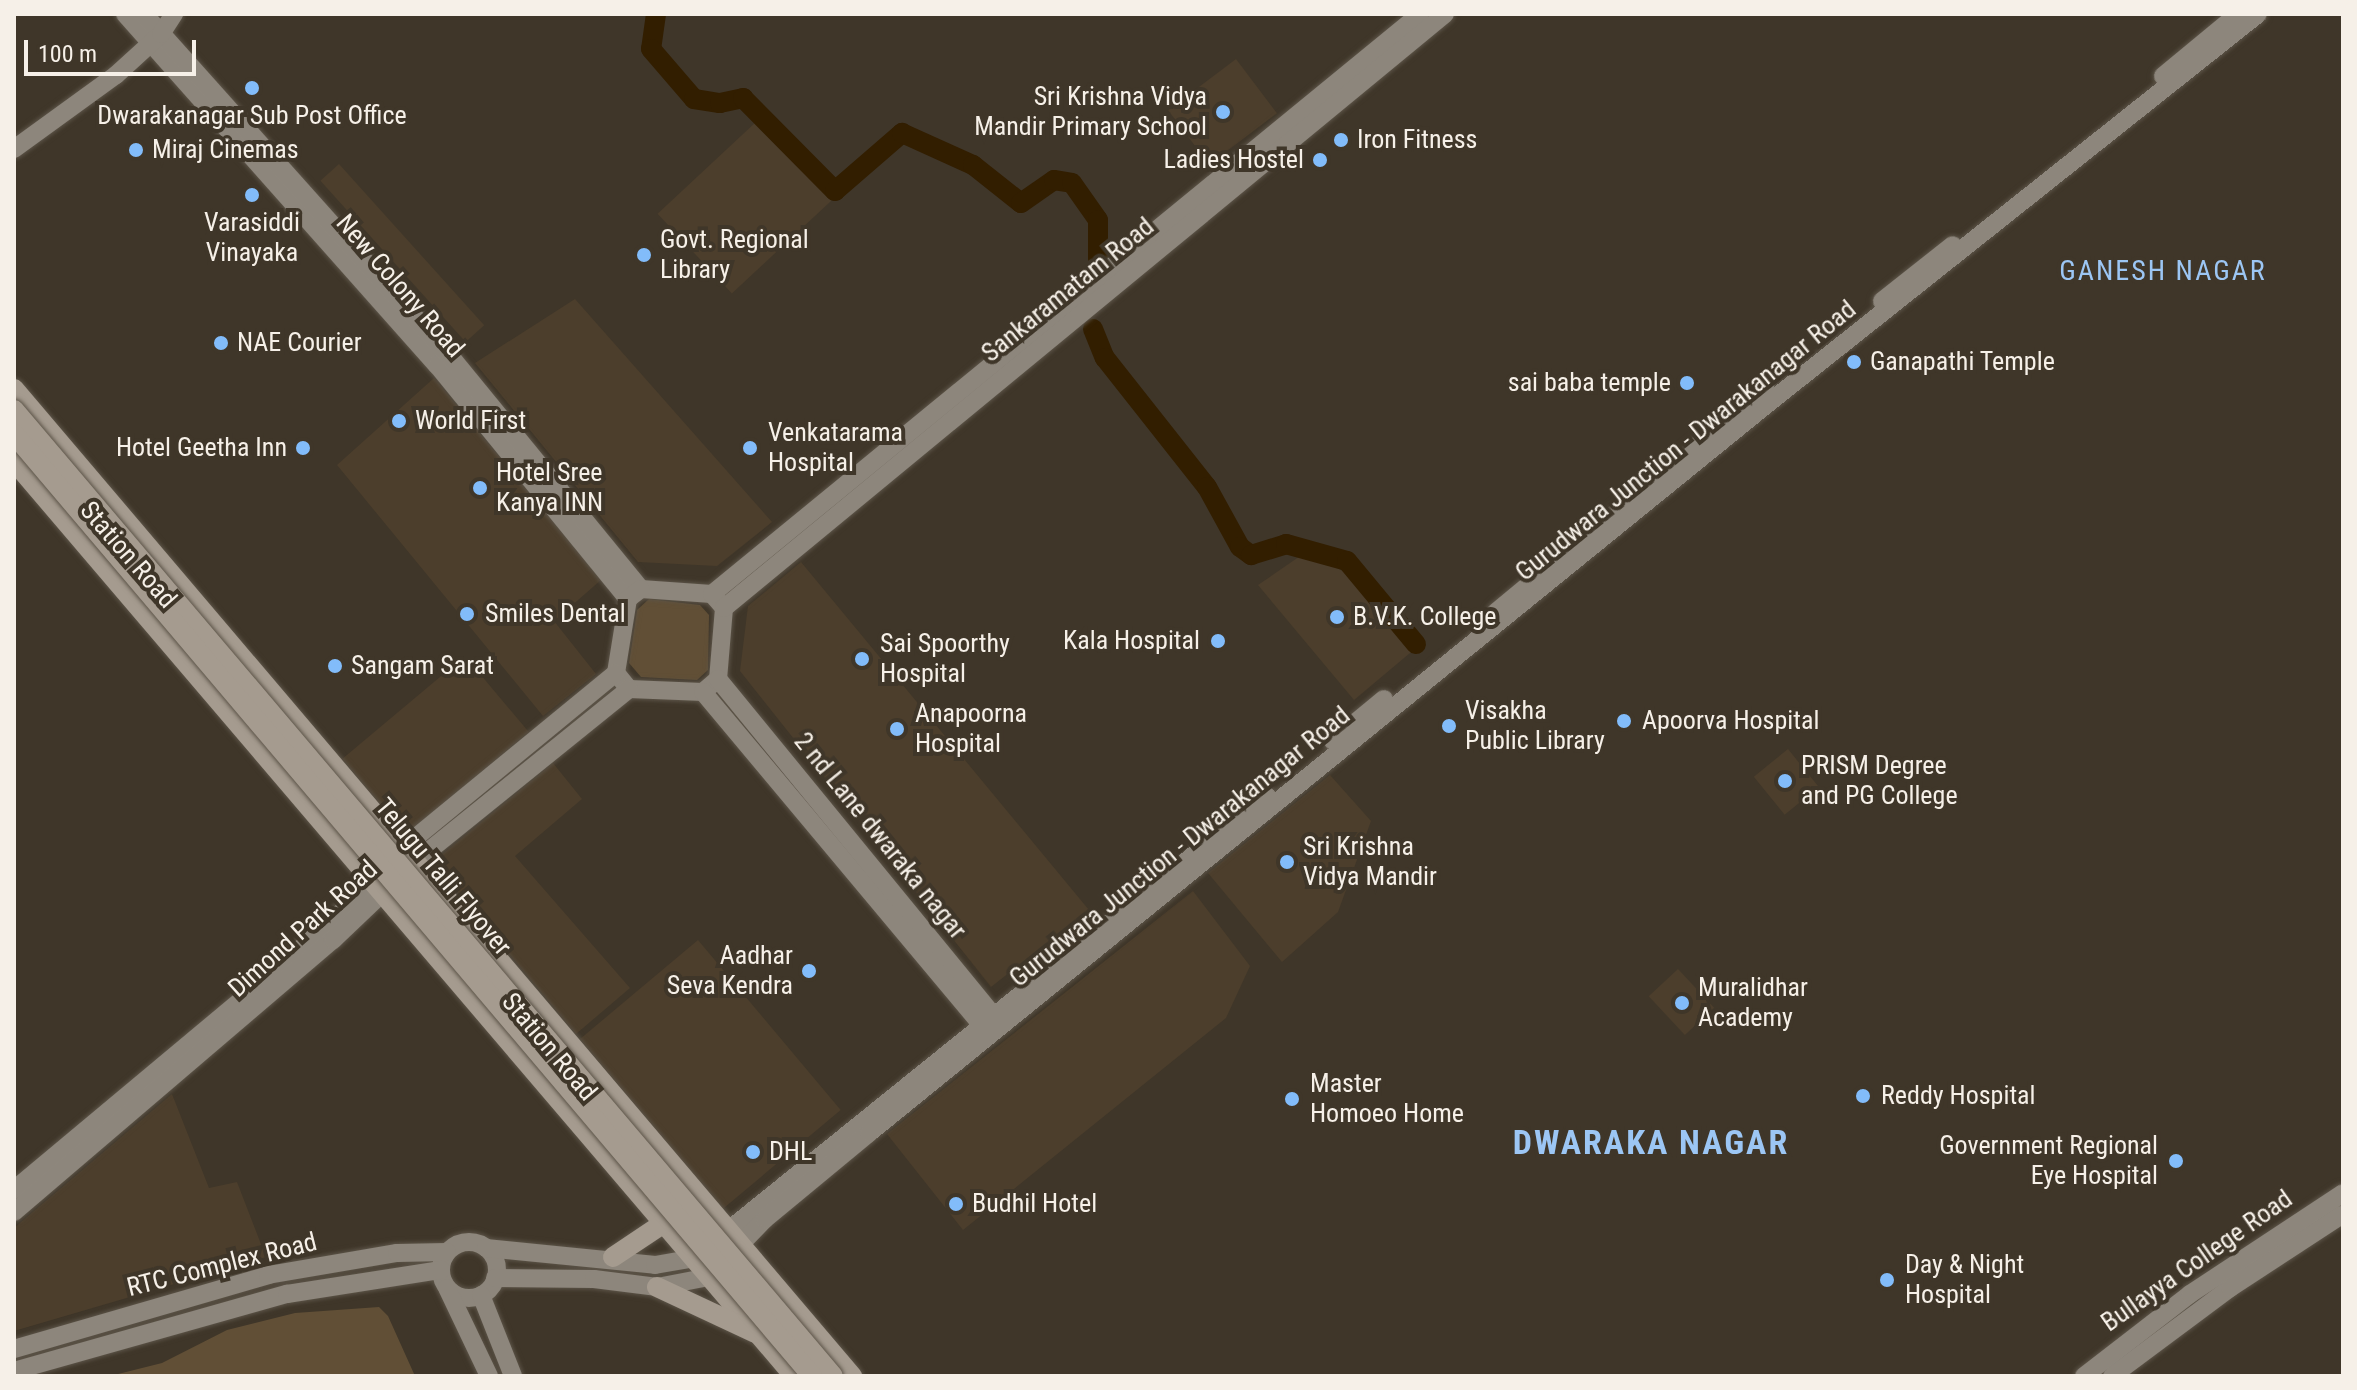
<!DOCTYPE html>
<style>
body{margin:0}
#map{position:relative;width:2357px;height:1390px;overflow:hidden;background:#3f3629;font-family:"Roboto Condensed",sans-serif}
div>[style]{position:absolute}
.built>*{inset:0;background:#4c3e2c;transform-origin:0 0}
.green>*{inset:0;background:#614f36}
.river>*{height:20px;margin:-10px;padding:0 10px;transform-origin:10px;border-radius:10px;background:#321e00}
.roads{filter:drop-shadow(0 0 2px #5c5448) drop-shadow(0 0 2px #5c5448)}
.secondary>*{height:18px;margin:-9px;padding:0 9px;transform-origin:9px;border-radius:9px;background:#8d867c}
.secondary>.ring{margin:-9px;padding:0;box-sizing:content-box;background:none;border:18px solid #8d867c;border-radius:50%}
.primary>*{height:20px;margin:-10px;padding:0 10px;transform-origin:10px;border-radius:10px;background:#a59b8f}
.bridges{filter:drop-shadow(0 0 2px #5c5448) drop-shadow(0 0 2px #5c5448)}
.primary-bridge>*{height:20px;margin:-10px;padding:0 10px;transform-origin:10px;border-radius:10px;background:#a59b8f}
.dots>*{width:22px;height:22px;translate:-50% -50%;box-sizing:border-box;border:4px solid #3f3629;border-radius:50%}
span{translate:-50% -50%;white-space:nowrap;text-align:center;line-height:1.15;-webkit-text-stroke:8px #3f3629;paint-order:stroke}
.poi-label{font-size:26px;color:#f6f0e8}
.right{translate:-100% -50%;text-align:right}
.left{translate:0 -50%;text-align:left}
.street-label{font-size:26px;color:#f6f0e8}
.neighbourhood-label{font-size:28px;color:#9cc6f4;letter-spacing:2px}
.district-label{font-size:34px;color:#9cc6f4;font-weight:700;letter-spacing:2px}
.frame{position:absolute;inset:0;border:16px solid #f6f0e8;pointer-events:none}
.scale{position:absolute;left:24px;top:40px;width:172px;height:36px;box-sizing:border-box;border:4px solid #f6f0e8;border-top:0;padding-left:10px;font-size:24px;line-height:28px;white-space:nowrap;color:#f6f0e8;-webkit-text-stroke:6px #3f3629;paint-order:stroke}
</style>
<div id="map">
<div class="built">
<div style="left:1236px;top:59px;width:68px;height:85px;rotate:53deg"></div>
<div style="left:757px;top:121px;width:109px;height:136px;rotate:47deg"></div>
<div style="left:339px;top:164px;width:217px;height:25px;rotate:48deg"></div>
<div style="clip-path:polygon(575px 299px,772px 522px,717px 566px,638px 562px,475px 363px)"></div>
<div style="clip-path:polygon(434px 378px,601px 580px,554px 621px,596px 674px,543px 716px,337px 465px)"></div>
<div style="clip-path:polygon(1306px 552px,1360px 580px,1416px 648px,1354px 700px,1258px 585px)"></div>
<div style="clip-path:polygon(801px 562px,1089px 910px,991px 987px,740px 671px,748px 606px)"></div>
<div style="left:465px;top:656px;width:99px;height:160px;rotate:50deg"></div>
<div style="left:1788px;top:749px;width:49px;height:44px;rotate:51deg"></div>
<div style="clip-path:polygon(553px 763px,582px 799px,515px 856px,630px 988px,576px 1034px,433px 862px)"></div>
<div style="clip-path:polygon(1330px 775px,1371px 821px,1338px 912px,1282px 962px,1208px 873px)"></div>
<div style="clip-path:polygon(1193px 891px,1250px 966px,1226px 1018px,963px 1230px,887px 1134px)"></div>
<div style="left:698px;top:940px;width:222px;height:154px;rotate:50deg"></div>
<div style="left:1678px;top:969px;width:53px;height:40px;rotate:47deg"></div>
<div style="clip-path:polygon(172px 1094px,209px 1188px,237px 1182px,266px 1257px,14px 1331px,14px 1228px)"></div>
</div>
<div class="green">
<div style="clip-path:polygon(649px 599px,700px 605px,709px 615px,708px 670px,697px 680px,641px 677px,629px 663px,637px 610px)"></div>
<div style="clip-path:polygon(379px 1307px,388px 1316px,415px 1376px,110px 1376px,162px 1363px,227px 1330px,295px 1313px)"></div>
</div>
<div class="river">
<div style="left:656px;top:14px;width:35px;rotate:98deg"></div>
<div style="left:651px;top:49px;width:66px;rotate:49.3deg"></div>
<div style="left:694px;top:99px;width:26px;rotate:9deg"></div>
<div style="left:720px;top:103px;width:24px;rotate:-12deg"></div>
<div style="left:743px;top:98px;width:131px;rotate:45.3deg"></div>
<div style="left:835px;top:191px;width:89px;rotate:-40.9deg"></div>
<div style="left:902px;top:133px;width:78px;rotate:24.3deg"></div>
<div style="left:973px;top:165px;width:61px;rotate:38.4deg"></div>
<div style="left:1021px;top:203px;width:40px;rotate:-34.9deg"></div>
<div style="left:1054px;top:180px;width:18px;rotate:9deg"></div>
<div style="left:1072px;top:183px;width:45px;rotate:54.9deg"></div>
<div style="left:1098px;top:220px;width:39px;rotate:90deg"></div>
<div style="left:1093px;top:329px;width:31px;rotate:68deg"></div>
<div style="left:1105px;top:358px;width:164px;rotate:51.7deg"></div>
<div style="left:1207px;top:487px;width:68px;rotate:61.2deg"></div>
<div style="left:1240px;top:547px;width:14px;rotate:36deg"></div>
<div style="left:1251px;top:555px;width:37px;rotate:-17deg"></div>
<div style="left:1286px;top:544px;width:63px;rotate:15.6deg"></div>
<div style="left:1347px;top:561px;width:108px;rotate:50.3deg"></div>
</div>
<div class="roads">
<div class="secondary">
<div style="left:125px;top:14px;width:470px;rotate:48.4deg"></div>
<div style="left:437px;top:365px;width:302px;rotate:50.8deg"></div>
<div style="left:144px;top:14px;width:460px;rotate:48.2deg"></div>
<div style="left:451px;top:357px;width:300px;rotate:50.7deg"></div>
<div style="left:2163px;top:76px;width:97px;rotate:-39.6deg"></div>
<div style="left:14px;top:149px;width:126px;rotate:-36deg"></div>
<div style="left:116px;top:75px;width:61px;rotate:-42.3deg"></div>
<div style="left:161px;top:34px;width:24px;rotate:-57deg"></div>
<div style="left:1882px;top:301px;width:90px;rotate:-38.3deg"></div>
<div style="left:641px;top:589px;width:71px;rotate:4deg"></div>
<div style="left:712px;top:594px;width:18px;rotate:49deg"></div>
<div style="left:724px;top:608px;width:71px;rotate:94.8deg"></div>
<div style="left:718px;top:679px;width:20px;rotate:139deg"></div>
<div style="left:703px;top:692px;width:74px;rotate:-177.7deg"></div>
<div style="left:629px;top:689px;width:21px;rotate:-129deg"></div>
<div style="left:616px;top:673px;width:75px;rotate:-80.8deg"></div>
<div style="left:628px;top:599px;width:16px;rotate:-38deg"></div>
<div style="left:712px;top:594px;width:915px;rotate:-39.32deg"></div>
<div style="left:724px;top:608px;width:934px;rotate:-39.48deg"></div>
<div style="left:1496px;top:612px;width:350px;rotate:-39.6deg"></div>
<div style="left:718px;top:679px;width:445px;rotate:50.7deg"></div>
<div style="left:703px;top:692px;width:441px;rotate:50.1deg"></div>
<div style="left:1333px;top:741px;width:66px;rotate:-39.5deg"></div>
<div style="left:14px;top:1190px;width:344px;rotate:-39.9deg"></div>
<div style="left:278px;top:969px;width:132px;rotate:-41.9deg"></div>
<div style="left:376px;top:881px;width:44px;rotate:-50.5deg"></div>
<div style="left:404px;top:847px;width:274px;rotate:-39.4deg"></div>
<div style="left:14px;top:1212px;width:419px;rotate:-40.5deg"></div>
<div style="left:333px;top:940px;width:115px;rotate:-43.6deg"></div>
<div style="left:416px;top:861px;width:274px;rotate:-38.9deg"></div>
<div class="ring" style="left:441px;top:1242px;width:38px;height:38px"></div>
<div style="left:486px;top:1248px;width:170px;rotate:5.7deg"></div>
<div style="left:655px;top:1265px;width:40px;rotate:-10deg"></div>
<div style="left:694px;top:1258px;width:736px;rotate:-38.88deg"></div>
<div style="left:495px;top:1278px;width:99px;rotate:0.6deg"></div>
<div style="left:594px;top:1279px;width:64px;rotate:7.2deg"></div>
<div style="left:657px;top:1287px;width:53px;rotate:-10.9deg"></div>
<div style="left:709px;top:1277px;width:81px;rotate:-46deg"></div>
<div style="left:765px;top:1219px;width:135px;rotate:-39.6deg"></div>
<div style="left:869px;top:1133px;width:1155px;rotate:-39.06deg"></div>
<div style="left:1766px;top:405px;width:628px;rotate:-38.47deg"></div>
<div style="left:447px;top:1288px;width:98px;rotate:64.5deg"></div>
<div style="left:481px;top:1295px;width:87px;rotate:68.4deg"></div>
<div style="left:14px;top:1349px;width:265px;rotate:-16.2deg"></div>
<div style="left:268px;top:1275px;width:131px;rotate:-9.7deg"></div>
<div style="left:397px;top:1253px;width:50px;rotate:-1.1deg"></div>
<div style="left:14px;top:1371px;width:284px;rotate:-15.8deg"></div>
<div style="left:287px;top:1294px;width:156px;rotate:-8.9deg"></div>
<div style="left:2084px;top:1376px;width:134px;rotate:-37.7deg"></div>
<div style="left:2190px;top:1294px;width:183px;rotate:-33.4deg"></div>
<div style="left:2112px;top:1376px;width:147px;rotate:-36.7deg"></div>
<div style="left:2230px;top:1288px;width:135px;rotate:-33.2deg"></div>
</div>
<div class="primary">
<div style="left:14px;top:389px;width:1295px;rotate:49.67deg"></div>
<div style="left:14px;top:461px;width:1202px;rotate:49.55deg"></div>
<div style="left:613px;top:1257px;width:61px;rotate:-33.7deg"></div>
<div style="left:657px;top:1287px;width:108px;rotate:25.1deg"></div>
</div>
</div>
<div class="bridges">
<div class="primary-bridge">
<div style="left:14px;top:410px;width:1266px;rotate:49.71deg"></div>
<div style="left:14px;top:434px;width:1235px;rotate:49.73deg"></div>
</div>
</div>
<div class="dots">
<div style="left:252px;top:88px;background:#82bcfa"></div>
<div style="left:1223px;top:112px;background:#82bcfa"></div>
<div style="left:1341px;top:140px;background:#82bcfa"></div>
<div style="left:136px;top:150px;background:#82bcfa"></div>
<div style="left:1320px;top:160px;background:#82bcfa"></div>
<div style="left:252px;top:195px;background:#82bcfa"></div>
<div style="left:644px;top:255px;background:#82bcfa"></div>
<div style="left:221px;top:343px;background:#82bcfa"></div>
<div style="left:1854px;top:362px;background:#82bcfa"></div>
<div style="left:1687px;top:383px;background:#82bcfa"></div>
<div style="left:399px;top:421px;background:#82bcfa"></div>
<div style="left:303px;top:448px;background:#82bcfa"></div>
<div style="left:750px;top:448px;background:#82bcfa"></div>
<div style="left:480px;top:488px;background:#82bcfa"></div>
<div style="left:467px;top:614px;background:#82bcfa"></div>
<div style="left:1337px;top:617px;background:#82bcfa"></div>
<div style="left:1218px;top:641px;background:#82bcfa"></div>
<div style="left:862px;top:659px;background:#82bcfa"></div>
<div style="left:335px;top:666px;background:#82bcfa"></div>
<div style="left:1624px;top:721px;background:#82bcfa"></div>
<div style="left:1449px;top:726px;background:#82bcfa"></div>
<div style="left:897px;top:729px;background:#82bcfa"></div>
<div style="left:1785px;top:781px;background:#82bcfa"></div>
<div style="left:1287px;top:862px;background:#82bcfa"></div>
<div style="left:809px;top:971px;background:#82bcfa"></div>
<div style="left:1682px;top:1003px;background:#82bcfa"></div>
<div style="left:1863px;top:1096px;background:#82bcfa"></div>
<div style="left:1292px;top:1099px;background:#82bcfa"></div>
<div style="left:753px;top:1152px;background:#82bcfa"></div>
<div style="left:2176px;top:1161px;background:#82bcfa"></div>
<div style="left:956px;top:1204px;background:#82bcfa"></div>
<div style="left:1887px;top:1280px;background:#82bcfa"></div>
</div>
<div class="poi-label">
<span class="right" style="left:1207px;top:112px">Sri Krishna Vidya<br>Mandir Primary School</span>
<span style="left:252px;top:116px">Dwarakanagar Sub Post Office</span>
<span class="left" style="left:1357px;top:140px">Iron Fitness</span>
<span class="left" style="left:152px;top:150px">Miraj Cinemas</span>
<span class="right" style="left:1304px;top:160px">Ladies Hostel</span>
<span style="left:252px;top:238px">Varasiddi<br>Vinayaka</span>
<span class="left" style="left:660px;top:255px">Govt. Regional<br>Library</span>
<span class="left" style="left:237px;top:343px">NAE Courier</span>
<span class="left" style="left:1870px;top:362px">Ganapathi Temple</span>
<span class="right" style="left:1671px;top:383px">sai baba temple</span>
<span class="left" style="left:415px;top:421px">World First</span>
<span class="left" style="left:768px;top:448px">Venkatarama<br>Hospital</span>
<span class="right" style="left:287px;top:448px">Hotel Geetha Inn</span>
<span class="left" style="left:496px;top:488px">Hotel Sree<br>Kanya INN</span>
<span class="left" style="left:485px;top:614px">Smiles Dental</span>
<span class="left" style="left:1353px;top:617px">B.V.K. College</span>
<span class="right" style="left:1200px;top:641px">Kala Hospital</span>
<span class="left" style="left:880px;top:659px">Sai Spoorthy<br>Hospital</span>
<span class="left" style="left:351px;top:666px">Sangam Sarat</span>
<span class="left" style="left:1465px;top:726px">Visakha<br>Public Library</span>
<span class="left" style="left:915px;top:729px">Anapoorna<br>Hospital</span>
<span class="left" style="left:1642px;top:721px">Apoorva Hospital</span>
<span class="left" style="left:1801px;top:781px">PRISM Degree<br>and PG College</span>
<span class="left" style="left:1303px;top:862px">Sri Krishna<br>Vidya Mandir</span>
<span class="right" style="left:793px;top:971px">Aadhar<br>Seva Kendra</span>
<span class="left" style="left:1698px;top:1003px">Muralidhar<br>Academy</span>
<span class="left" style="left:1310px;top:1099px">Master<br>Homoeo Home</span>
<span class="left" style="left:1881px;top:1096px">Reddy Hospital</span>
<span class="right" style="left:2158px;top:1161px">Government Regional<br>Eye Hospital</span>
<span class="left" style="left:769px;top:1152px">DHL</span>
<span class="left" style="left:972px;top:1204px">Budhil Hotel</span>
<span class="left" style="left:1905px;top:1280px">Day &amp; Night<br>Hospital</span>
</div>
<div class="street-label">
<span style="left:400px;top:286px;rotate:49deg">New Colony Road</span>
<span style="left:1068px;top:290px;rotate:-39deg">Sankaramatam Road</span>
<span style="left:1686px;top:441px;rotate:-39deg">Gurudwara Junction - Dwarakanagar Road</span>
<span style="left:128px;top:555px;rotate:49deg">Station Road</span>
<span style="left:880px;top:836px;rotate:51deg">2 nd Lane dwaraka nagar</span>
<span style="left:1180px;top:847px;rotate:-39deg">Gurudwara Junction - Dwarakanagar Road</span>
<span style="left:443px;top:877px;rotate:50deg">Telugu Talli Flyover</span>
<span style="left:303px;top:929px;rotate:-42deg">Dimond Park Road</span>
<span style="left:549px;top:1047px;rotate:50deg">Station Road</span>
<span style="left:2197px;top:1261px;rotate:-35deg">Bullayya College Road</span>
<span style="left:222px;top:1265px;rotate:-14deg">RTC Complex Road</span>
</div>
<div class="neighbourhood-label">
<span style="left:2163px;top:271px">GANESH NAGAR</span>
</div>
<div class="district-label">
<span style="left:1651px;top:1143px">DWARAKA NAGAR</span>
</div>
<div class="frame"></div>
<div class="scale">100 m</div>
</div>
